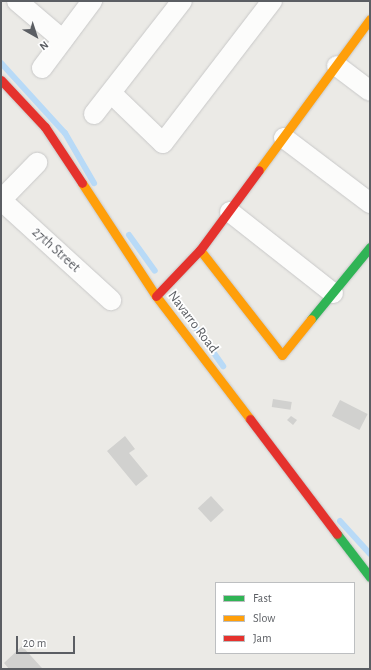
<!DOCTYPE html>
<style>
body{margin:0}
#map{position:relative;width:371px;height:670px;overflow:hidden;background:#ebeae6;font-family:"Alegreya Sans",sans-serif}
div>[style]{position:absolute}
.stream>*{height:6px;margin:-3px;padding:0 3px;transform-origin:3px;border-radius:3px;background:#b8daf7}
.building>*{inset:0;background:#d1d1cf;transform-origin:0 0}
.roads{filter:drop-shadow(0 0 1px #c8c8c8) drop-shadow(0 0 1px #c8c8c8)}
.street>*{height:20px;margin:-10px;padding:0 10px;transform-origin:10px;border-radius:10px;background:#fcfcfb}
.fast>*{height:9px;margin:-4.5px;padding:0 4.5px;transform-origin:4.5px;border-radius:4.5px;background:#30b455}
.slow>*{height:9px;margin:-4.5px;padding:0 4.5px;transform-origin:4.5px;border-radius:4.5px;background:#ff9f0a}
.jam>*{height:9px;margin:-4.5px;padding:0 4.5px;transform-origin:4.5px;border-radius:4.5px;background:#e5322d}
span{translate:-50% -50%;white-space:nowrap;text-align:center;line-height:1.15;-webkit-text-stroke:3.5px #fff;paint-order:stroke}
.street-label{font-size:14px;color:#5b5e63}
.frame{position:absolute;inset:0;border:2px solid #5b5e63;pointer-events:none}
.legend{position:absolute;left:215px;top:582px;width:140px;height:72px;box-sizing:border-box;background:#fff;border:1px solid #bdbfc1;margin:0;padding:5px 7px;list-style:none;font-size:12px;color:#5b5e63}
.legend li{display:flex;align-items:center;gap:8px;height:20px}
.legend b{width:20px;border:1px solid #bdbfc1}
.north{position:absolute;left:16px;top:16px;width:40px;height:40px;-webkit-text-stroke:3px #fff;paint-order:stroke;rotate:141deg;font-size:11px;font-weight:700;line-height:16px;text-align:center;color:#5b5e63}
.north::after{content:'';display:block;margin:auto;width:14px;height:18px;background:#5b5e63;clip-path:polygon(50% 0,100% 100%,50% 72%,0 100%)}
.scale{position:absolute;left:16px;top:636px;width:59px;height:18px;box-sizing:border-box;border:2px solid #5b5e63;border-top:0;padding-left:5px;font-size:12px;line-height:14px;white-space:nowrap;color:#5b5e63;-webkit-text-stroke:3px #fff;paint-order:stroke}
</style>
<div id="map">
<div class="stream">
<div style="left:1px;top:63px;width:95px;rotate:47.6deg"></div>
<div style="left:65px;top:133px;width:58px;rotate:59.9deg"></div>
<div style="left:129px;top:235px;width:44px;rotate:54.2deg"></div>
<div style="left:177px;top:301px;width:80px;rotate:54.7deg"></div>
<div style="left:340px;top:521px;width:45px;rotate:47.7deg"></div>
</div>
<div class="building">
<div style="left:273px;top:399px;width:19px;height:8px;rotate:9deg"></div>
<div style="left:340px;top:400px;width:31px;height:18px;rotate:27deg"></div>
<div style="clip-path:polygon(291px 416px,297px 420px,293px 425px,287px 420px)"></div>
<div style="clip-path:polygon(125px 436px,135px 449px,129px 453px,148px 476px,136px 486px,107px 451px)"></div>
<div style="left:211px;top:496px;width:19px;height:18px;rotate:47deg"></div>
<div style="clip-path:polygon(22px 646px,41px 667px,43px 669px,9px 669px,4px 663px)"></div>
</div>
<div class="roads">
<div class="street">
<div style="left:17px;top:1px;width:60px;rotate:40.3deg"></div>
<div style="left:337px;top:66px;width:41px;rotate:37.1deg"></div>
<div style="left:42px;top:68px;width:84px;rotate:-53.3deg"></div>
<div style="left:111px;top:93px;width:72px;rotate:43.9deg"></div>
<div style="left:163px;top:143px;width:179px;rotate:-52.5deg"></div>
<div style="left:94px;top:114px;width:143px;rotate:-52.1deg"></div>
<div style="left:284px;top:138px;width:108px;rotate:37.1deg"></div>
<div style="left:1px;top:200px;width:149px;rotate:42.3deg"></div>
<div style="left:1px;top:200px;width:52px;rotate:-45.8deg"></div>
<div style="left:230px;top:212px;width:131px;rotate:38.2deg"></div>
</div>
<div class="fast">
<div style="left:311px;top:319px;width:93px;rotate:-50.7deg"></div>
<div style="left:337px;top:534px;width:54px;rotate:52.5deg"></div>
</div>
<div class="slow">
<div style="left:259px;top:170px;width:187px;rotate:-53.7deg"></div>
<div style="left:82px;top:183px;width:135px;rotate:56.8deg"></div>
<div style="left:156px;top:296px;width:155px;rotate:52.6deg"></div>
<div style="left:200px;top:250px;width:133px;rotate:52deg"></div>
<div style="left:282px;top:355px;width:46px;rotate:-51.1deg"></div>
</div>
<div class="jam">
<div style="left:1px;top:80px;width:64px;rotate:46.9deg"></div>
<div style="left:45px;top:127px;width:67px;rotate:56.5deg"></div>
<div style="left:156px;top:296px;width:64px;rotate:-46.3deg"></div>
<div style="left:200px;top:250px;width:99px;rotate:-53.6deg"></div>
<div style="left:250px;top:419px;width:144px;rotate:52.9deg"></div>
</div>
</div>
<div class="street-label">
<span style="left:56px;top:250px;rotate:42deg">27th Street</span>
<span style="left:193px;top:322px;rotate:53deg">Navarro Road</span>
</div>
<div class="frame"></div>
<ul class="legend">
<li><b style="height:5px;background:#30b455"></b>Fast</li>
<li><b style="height:5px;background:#ff9f0a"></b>Slow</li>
<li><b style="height:5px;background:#e5322d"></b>Jam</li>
</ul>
<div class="north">N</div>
<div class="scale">20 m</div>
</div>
